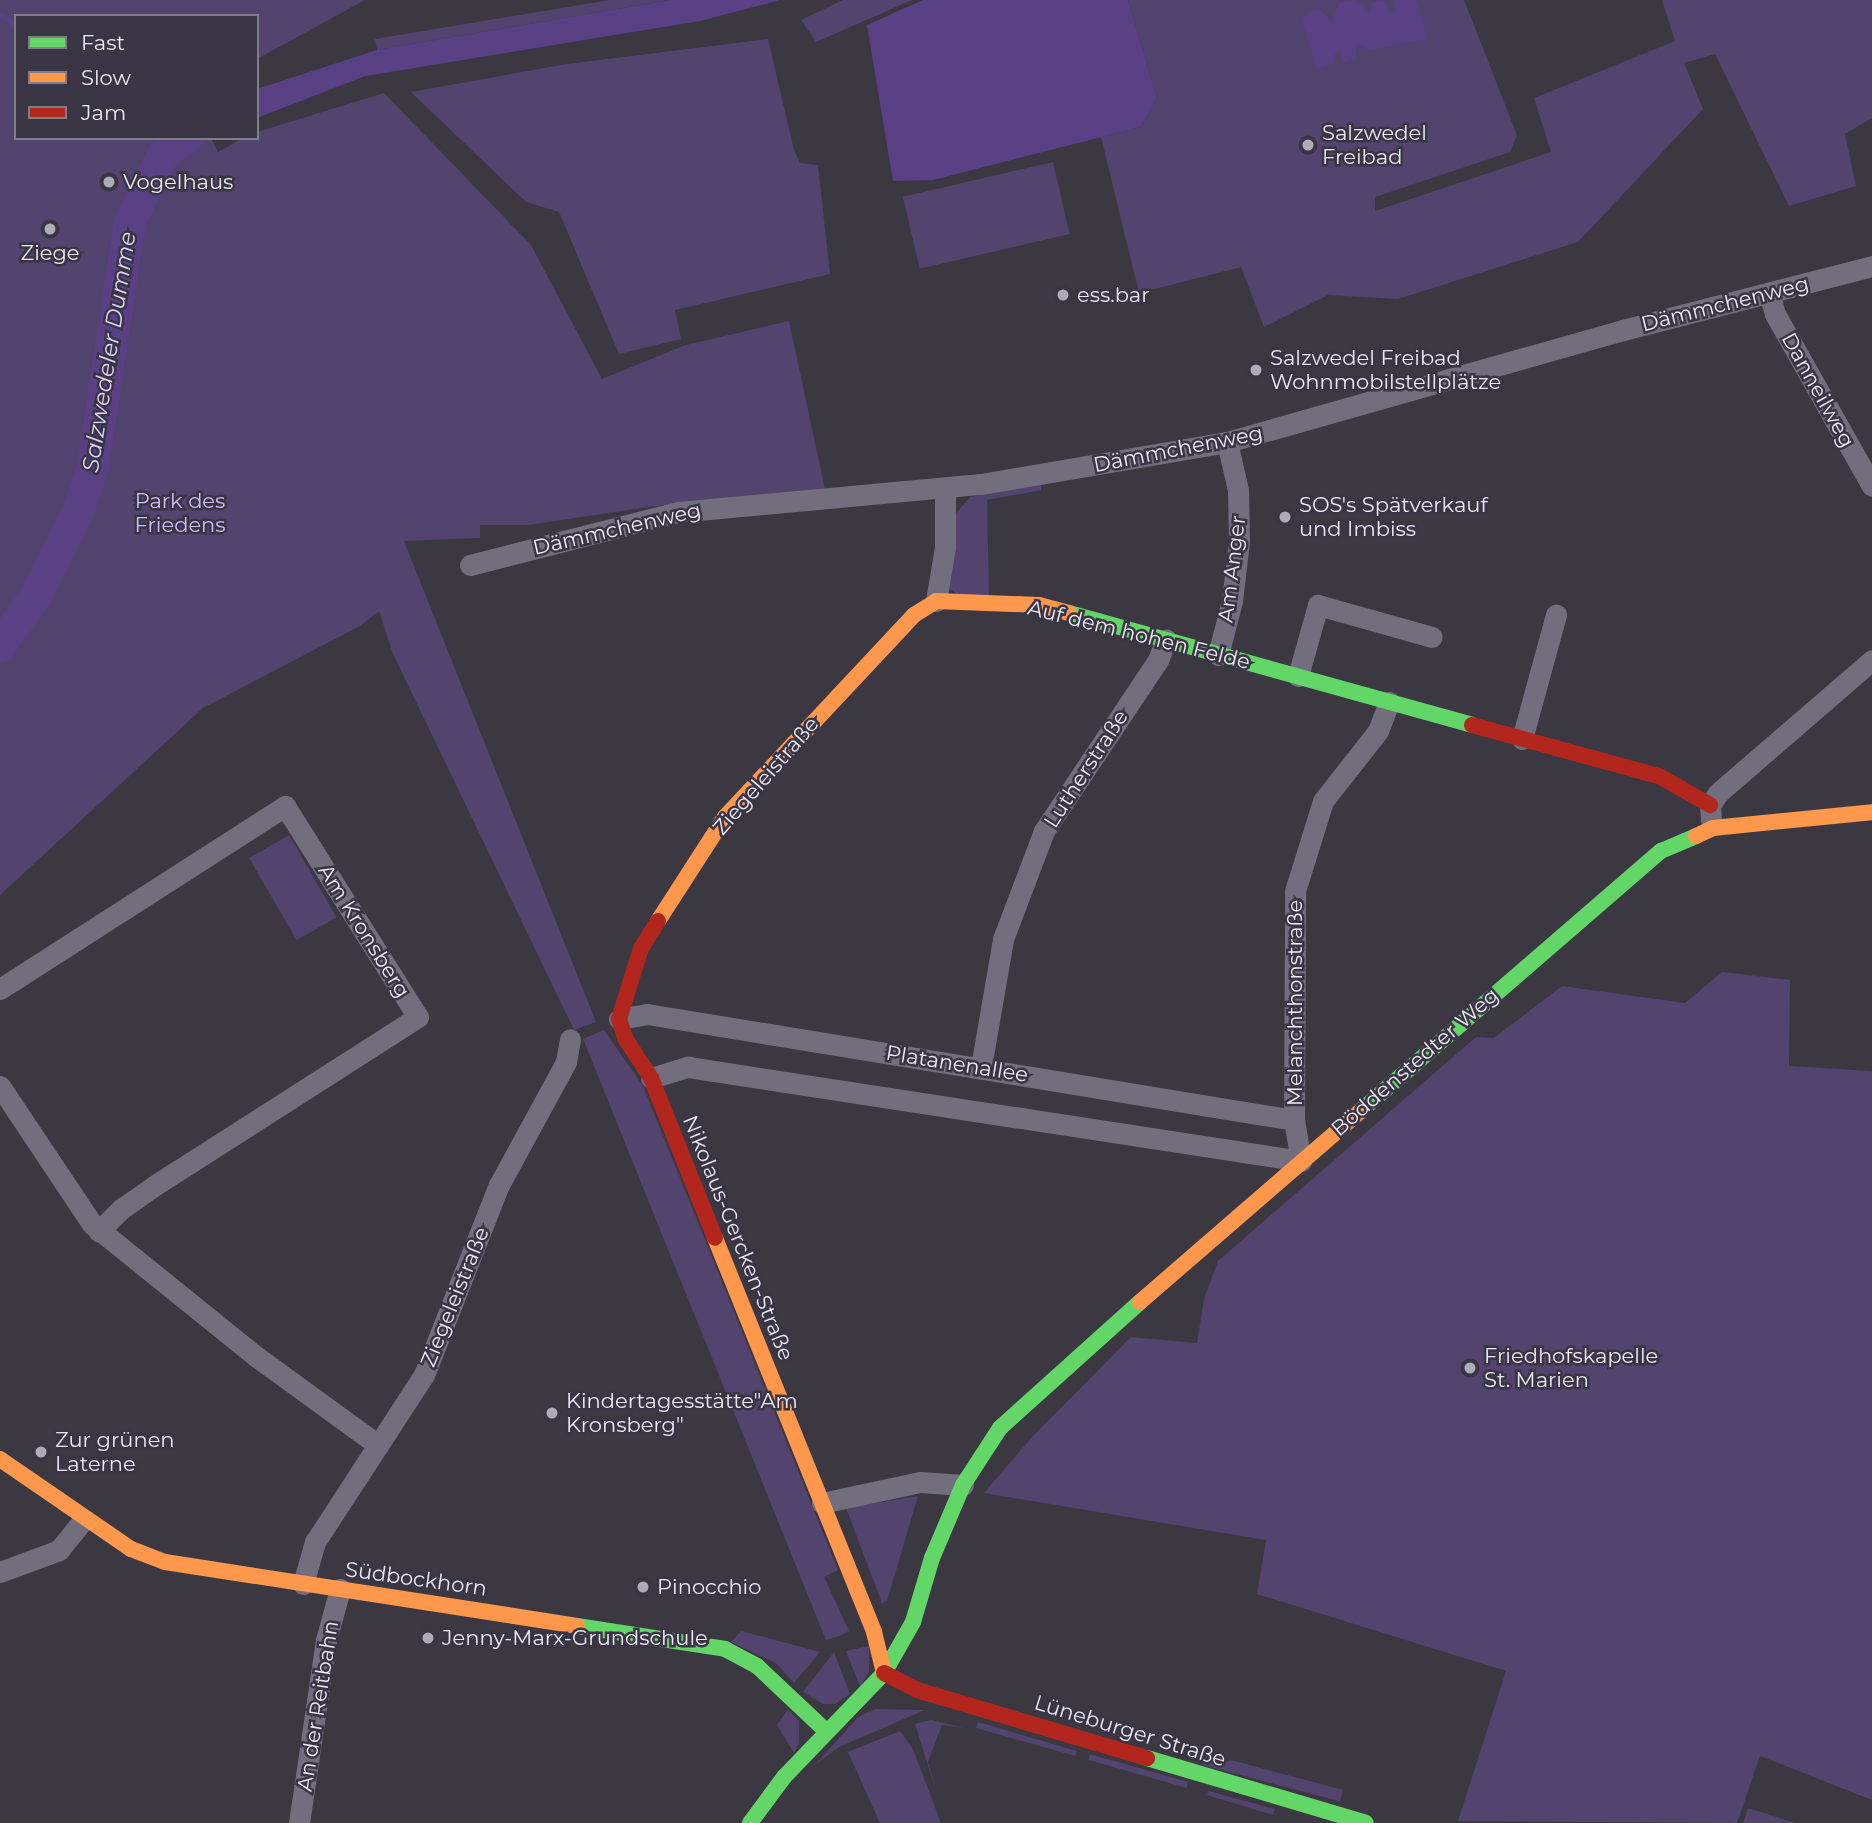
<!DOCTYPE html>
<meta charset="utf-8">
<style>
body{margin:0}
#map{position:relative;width:1872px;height:1823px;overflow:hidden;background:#3b3842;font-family:Montserrat,sans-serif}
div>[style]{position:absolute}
.green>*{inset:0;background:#52436f;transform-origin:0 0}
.water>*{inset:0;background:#5a4186}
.stream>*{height:5px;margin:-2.5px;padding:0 2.5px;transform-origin:2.5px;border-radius:2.5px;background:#5a4186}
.river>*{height:32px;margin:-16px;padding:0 16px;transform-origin:16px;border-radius:16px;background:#5a4186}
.street>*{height:21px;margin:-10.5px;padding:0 10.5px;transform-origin:10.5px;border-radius:10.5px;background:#726e7e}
.fast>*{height:16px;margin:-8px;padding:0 8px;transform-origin:8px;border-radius:8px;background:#63d668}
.slow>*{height:16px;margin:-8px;padding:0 8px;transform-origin:8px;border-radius:8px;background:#ff974d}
.jam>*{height:16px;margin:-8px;padding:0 8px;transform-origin:8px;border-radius:8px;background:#b3261e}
.dots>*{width:19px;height:19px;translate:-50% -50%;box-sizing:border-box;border:4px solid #3a3545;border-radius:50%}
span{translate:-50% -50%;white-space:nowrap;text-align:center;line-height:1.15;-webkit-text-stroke:5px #3a3545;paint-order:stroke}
.poi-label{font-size:21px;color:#ece9f4}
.left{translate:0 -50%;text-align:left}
.street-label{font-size:21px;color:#ece9f4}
.park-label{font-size:21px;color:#cfbcfc}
.water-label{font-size:23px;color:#ded2fd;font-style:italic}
.legend{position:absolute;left:14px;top:14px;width:245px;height:126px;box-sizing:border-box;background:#3a3545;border:2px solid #817d8b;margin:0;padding:9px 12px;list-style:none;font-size:21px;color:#ece9f4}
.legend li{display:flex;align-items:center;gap:14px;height:35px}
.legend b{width:35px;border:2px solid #817d8b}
</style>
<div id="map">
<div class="green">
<div style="clip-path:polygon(0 0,365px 0,257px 59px,257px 16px,16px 16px,16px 138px,211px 138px,218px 152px,243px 138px,257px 138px,257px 132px,384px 93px,531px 245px,602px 379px,686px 345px,789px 321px,825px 489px,662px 505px,528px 525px,480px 525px,480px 538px,404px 541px,596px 1022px,574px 1030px,393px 654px,379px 611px,360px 626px,203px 708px,0 895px)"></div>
<div style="clip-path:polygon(610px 0,670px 0,377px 50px,375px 39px)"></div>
<div style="clip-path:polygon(843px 0,912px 0,816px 42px,801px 20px)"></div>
<div style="clip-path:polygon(1128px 0,1464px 0,1517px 135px,1510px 152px,1375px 197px,1375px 211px,1551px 152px,1534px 98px,1675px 41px,1662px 0,1872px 0,1872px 118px,1845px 134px,1856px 186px,1789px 206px,1715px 54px,1684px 63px,1703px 109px,1578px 242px,1398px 299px,1328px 295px,1264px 327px,1241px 267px,1139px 293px,1101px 137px,1141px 127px,1157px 98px)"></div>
<div style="clip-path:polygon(768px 39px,794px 150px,800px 163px,818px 165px,830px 274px,675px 310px,681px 339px,619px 354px,559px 212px,526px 202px,411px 92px,567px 64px)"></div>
<div style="left:1053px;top:162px;width:74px;height:154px;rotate:77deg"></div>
<div style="clip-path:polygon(1041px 482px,1041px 490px,987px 500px,989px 596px,958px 595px,946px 586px,952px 518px,970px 497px)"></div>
<div style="left:289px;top:835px;width:95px;height:46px;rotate:60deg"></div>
<div style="clip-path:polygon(1722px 972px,1790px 980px,1789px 1066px,1872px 1071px,1872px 1800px,1760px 1756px,1737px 1823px,1458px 1821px,1506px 1671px,1257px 1594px,1266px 1540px,984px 1493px,1032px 1437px,1131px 1337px,1197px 1343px,1204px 1299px,1218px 1261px,1476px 1037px,1494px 1038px,1562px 986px,1685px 1003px)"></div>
<div style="clip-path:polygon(604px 1030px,643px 1086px,838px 1570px,824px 1577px,849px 1631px,839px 1636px,826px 1640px,583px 1039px)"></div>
<div style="clip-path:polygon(918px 1496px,887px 1601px,882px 1603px,846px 1508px)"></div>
<div style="clip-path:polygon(741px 1631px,820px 1652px,794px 1683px,776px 1663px,731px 1642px)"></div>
<div style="clip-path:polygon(869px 1646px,869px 1672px,860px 1687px,846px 1651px)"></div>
<div style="clip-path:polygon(834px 1652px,850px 1694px,835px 1704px,823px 1704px,803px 1692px)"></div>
<div style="clip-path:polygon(788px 1709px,799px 1721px,799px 1743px,794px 1753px,777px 1725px)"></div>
<div style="clip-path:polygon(875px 1709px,925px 1710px,839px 1747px,816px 1764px,858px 1717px)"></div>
<div style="clip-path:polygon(931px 1720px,964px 1728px,942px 1725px,928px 1762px,937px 1794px,915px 1724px)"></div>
<div style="clip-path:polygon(978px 1722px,1077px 1751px,1075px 1756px,976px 1728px)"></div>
<div style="clip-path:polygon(900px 1731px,913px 1749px,941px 1823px,880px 1823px,848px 1752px)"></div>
<div style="left:1205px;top:1753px;width:143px;height:12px;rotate:15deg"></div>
<div style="left:1090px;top:1754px;width:102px;height:6px;rotate:16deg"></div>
<div style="clip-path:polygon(1209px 1791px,1275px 1809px,1273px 1815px,1207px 1795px)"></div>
<div style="clip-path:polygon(1748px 1808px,1796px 1823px,1743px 1823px)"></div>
</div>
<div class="water">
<div style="clip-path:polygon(670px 0,780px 0,700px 21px,365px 76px,257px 118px,257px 89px,377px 50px)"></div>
<div style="clip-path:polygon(923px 0,1128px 0,1157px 98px,1141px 127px,933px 180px,893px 181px,867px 25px)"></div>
<div style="clip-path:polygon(1353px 0,1370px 12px,1372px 2px,1383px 0,1390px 13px,1396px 12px,1393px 0,1416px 0,1428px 39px,1368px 50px,1357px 43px,1356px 58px,1343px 63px,1340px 52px,1335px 53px,1333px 64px,1317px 69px,1302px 19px,1306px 13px,1320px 9px,1331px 22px,1340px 2px)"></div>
<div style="clip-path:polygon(168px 138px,210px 138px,188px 149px,157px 191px,134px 196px)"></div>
</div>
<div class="stream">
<div style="left:0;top:15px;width:19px;rotate:32deg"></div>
</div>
<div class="river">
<div style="left:0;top:647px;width:63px;rotate:-55.3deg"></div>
<div style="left:36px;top:595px;width:96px;rotate:-63.4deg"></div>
<div style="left:79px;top:509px;width:45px;rotate:-72deg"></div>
<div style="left:93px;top:466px;width:247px;rotate:-81.4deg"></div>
<div style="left:130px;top:222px;width:75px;rotate:-63.8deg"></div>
<div style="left:163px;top:155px;width:29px;rotate:-35deg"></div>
</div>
<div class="street">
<div style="left:1769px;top:293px;width:22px;rotate:74deg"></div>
<div style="left:1775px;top:314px;width:197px;rotate:60.6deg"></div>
<div style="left:470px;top:565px;width:215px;rotate:-14.3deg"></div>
<div style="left:678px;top:512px;width:304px;rotate:-5.3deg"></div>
<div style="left:981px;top:484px;width:250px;rotate:-9.7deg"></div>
<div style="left:1227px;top:442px;width:412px;rotate:-15.8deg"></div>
<div style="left:1623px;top:330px;width:257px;rotate:-14.4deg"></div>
<div style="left:936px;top:601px;width:55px;rotate:-80.5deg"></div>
<div style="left:945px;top:547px;width:58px;rotate:-90deg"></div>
<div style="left:1218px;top:655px;width:56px;rotate:-75.5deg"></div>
<div style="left:1232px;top:601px;width:60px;rotate:-83.3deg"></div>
<div style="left:1239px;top:541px;width:51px;rotate:-91.1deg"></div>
<div style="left:1238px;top:490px;width:49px;rotate:-102.9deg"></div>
<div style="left:1298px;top:676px;width:74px;rotate:-74.3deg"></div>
<div style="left:1318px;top:605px;width:118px;rotate:15.7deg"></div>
<div style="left:1522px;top:739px;width:129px;rotate:-74.7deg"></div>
<div style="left:1711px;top:820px;width:15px;rotate:-94deg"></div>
<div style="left:1710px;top:805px;width:14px;rotate:-56deg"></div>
<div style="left:1718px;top:793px;width:203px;rotate:-40.8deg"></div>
<div style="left:0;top:989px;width:339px;rotate:-32.7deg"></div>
<div style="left:285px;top:806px;width:249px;rotate:57.8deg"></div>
<div style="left:418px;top:1017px;width:313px;rotate:147.4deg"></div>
<div style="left:154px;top:1186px;width:39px;rotate:145deg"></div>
<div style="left:122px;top:1208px;width:33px;rotate:135deg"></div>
<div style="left:619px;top:1019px;width:28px;rotate:-10deg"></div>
<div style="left:647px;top:1014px;width:656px;rotate:9.3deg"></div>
<div style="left:981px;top:1067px;width:130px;rotate:-80.2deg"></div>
<div style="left:1003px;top:939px;width:116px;rotate:-69.2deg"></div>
<div style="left:1044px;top:831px;width:206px;rotate:-56.3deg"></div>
<div style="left:1158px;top:660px;width:22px;rotate:-68deg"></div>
<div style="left:651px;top:1078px;width:39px;rotate:-17deg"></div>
<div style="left:688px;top:1067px;width:620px;rotate:8.72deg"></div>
<div style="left:1301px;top:1161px;width:42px;rotate:-99.7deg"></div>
<div style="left:1294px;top:1120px;width:229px;rotate:-89.7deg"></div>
<div style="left:1295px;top:891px;width:94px;rotate:-72.7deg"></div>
<div style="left:1323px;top:801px;width:89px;rotate:-51.8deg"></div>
<div style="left:1378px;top:731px;width:31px;rotate:-69deg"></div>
<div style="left:0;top:1086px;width:166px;rotate:56.3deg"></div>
<div style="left:92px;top:1224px;width:212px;rotate:38.9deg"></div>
<div style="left:257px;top:1357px;width:150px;rotate:36deg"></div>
<div style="left:822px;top:1503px;width:100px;rotate:-12.1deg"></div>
<div style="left:920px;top:1482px;width:43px;rotate:4deg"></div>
<div style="left:0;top:1572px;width:63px;rotate:-20.4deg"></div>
<div style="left:59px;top:1550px;width:38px;rotate:-51deg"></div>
<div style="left:303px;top:1584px;width:44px;rotate:-74.1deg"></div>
<div style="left:315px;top:1542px;width:199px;rotate:-56.9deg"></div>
<div style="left:424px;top:1375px;width:204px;rotate:-68.5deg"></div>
<div style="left:499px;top:1185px;width:140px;rotate:-61.4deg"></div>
<div style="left:566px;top:1062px;width:23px;rotate:-80deg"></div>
<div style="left:299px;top:1823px;width:185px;rotate:-81.6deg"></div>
<div style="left:326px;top:1640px;width:53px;rotate:-74.6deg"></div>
</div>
<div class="fast">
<div style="left:1069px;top:613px;width:418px;rotate:15.5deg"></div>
<div style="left:1364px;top:1108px;width:393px;rotate:-40.9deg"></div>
<div style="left:1661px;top:851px;width:38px;rotate:-23deg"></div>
<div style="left:577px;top:1626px;width:150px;rotate:8.8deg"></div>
<div style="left:725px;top:1649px;width:36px;rotate:28deg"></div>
<div style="left:757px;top:1666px;width:95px;rotate:43.3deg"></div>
<div style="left:1147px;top:1758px;width:228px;rotate:16.5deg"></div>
<div style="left:750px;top:1823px;width:57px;rotate:-53.5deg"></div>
<div style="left:784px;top:1777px;width:144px;rotate:-46.1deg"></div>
<div style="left:884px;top:1673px;width:59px;rotate:-60.4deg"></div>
<div style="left:913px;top:1622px;width:67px;rotate:-73.5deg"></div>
<div style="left:932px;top:1558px;width:79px;rotate:-67deg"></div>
<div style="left:963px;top:1485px;width:68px;rotate:-57deg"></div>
<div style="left:1000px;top:1428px;width:188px;rotate:-42deg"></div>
</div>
<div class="slow">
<div style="left:1696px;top:836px;width:19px;rotate:-25deg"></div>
<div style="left:1713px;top:828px;width:160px;rotate:-5.7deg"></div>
<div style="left:658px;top:921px;width:124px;rotate:-57.2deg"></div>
<div style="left:725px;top:817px;width:277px;rotate:-46.9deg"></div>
<div style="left:914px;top:615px;width:26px;rotate:-32deg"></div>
<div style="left:936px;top:601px;width:103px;rotate:2.2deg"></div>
<div style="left:1039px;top:605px;width:31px;rotate:15deg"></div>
<div style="left:715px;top:1238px;width:425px;rotate:68deg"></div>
<div style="left:874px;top:1632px;width:42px;rotate:76.3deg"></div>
<div style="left:1140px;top:1302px;width:296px;rotate:-40.9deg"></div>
<div style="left:0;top:1459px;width:159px;rotate:34.5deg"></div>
<div style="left:131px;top:1549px;width:36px;rotate:21deg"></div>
<div style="left:165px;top:1562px;width:417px;rotate:8.8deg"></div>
</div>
<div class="jam">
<div style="left:1472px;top:725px;width:194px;rotate:15.3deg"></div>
<div style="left:1659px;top:776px;width:59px;rotate:29.6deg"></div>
<div style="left:658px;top:921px;width:32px;rotate:122deg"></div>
<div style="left:641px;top:948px;width:74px;rotate:107.2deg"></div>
<div style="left:619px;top:1019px;width:20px;rotate:72deg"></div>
<div style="left:625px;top:1038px;width:48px;rotate:57deg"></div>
<div style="left:651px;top:1078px;width:172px;rotate:68.2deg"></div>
<div style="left:884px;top:1673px;width:37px;rotate:27deg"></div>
<div style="left:917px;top:1690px;width:240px;rotate:16.5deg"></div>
</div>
<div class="dots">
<div style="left:1308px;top:145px;background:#aeabb6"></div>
<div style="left:109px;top:182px;background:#aeabb6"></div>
<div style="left:50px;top:229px;background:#aeabb6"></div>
<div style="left:1063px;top:295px;background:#aeabb6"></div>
<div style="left:1256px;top:370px;background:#aeabb6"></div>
<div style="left:1285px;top:517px;background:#aeabb6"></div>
<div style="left:1470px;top:1368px;background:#aeabb6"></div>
<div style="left:552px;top:1413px;background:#aeabb6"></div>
<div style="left:41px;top:1452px;background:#aeabb6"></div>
<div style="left:643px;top:1587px;background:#aeabb6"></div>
<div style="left:428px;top:1638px;background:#aeabb6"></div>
</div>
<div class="poi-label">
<span class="left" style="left:1322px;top:145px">Salzwedel<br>Freibad</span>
<span class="left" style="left:123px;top:182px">Vogelhaus</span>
<span style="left:50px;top:253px">Ziege</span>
<span class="left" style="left:1077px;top:295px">ess.bar</span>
<span class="left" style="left:1270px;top:370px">Salzwedel Freibad<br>Wohnmobilstellplätze</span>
<span class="left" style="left:1299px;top:517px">SOS's Spätverkauf<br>und Imbiss</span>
<span class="left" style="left:1484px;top:1368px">Friedhofskapelle<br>St. Marien</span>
<span class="left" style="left:566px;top:1413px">Kindertagesstätte"Am<br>Kronsberg"</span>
<span class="left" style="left:55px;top:1452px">Zur grünen<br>Laterne</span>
<span class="left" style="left:657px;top:1587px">Pinocchio</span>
<span class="left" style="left:442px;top:1638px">Jenny-Marx-Grundschule</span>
</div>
<div class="street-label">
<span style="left:1725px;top:304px;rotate:-14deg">Dämmchenweg</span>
<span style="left:1818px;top:390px;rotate:61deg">Danneilweg</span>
<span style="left:1178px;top:449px;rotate:-11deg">Dämmchenweg</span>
<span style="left:617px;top:529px;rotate:-13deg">Dämmchenweg</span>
<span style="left:1232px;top:569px;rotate:-83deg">Am Anger</span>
<span style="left:1139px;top:635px;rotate:14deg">Auf dem hohen Felde</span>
<span style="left:1086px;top:769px;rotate:-57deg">Lutherstraße</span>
<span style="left:766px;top:776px;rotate:-49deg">Ziegeleistraße</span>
<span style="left:364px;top:931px;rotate:58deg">Am Kronsberg</span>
<span style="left:1295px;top:1003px;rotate:-90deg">Melanchthonstraße</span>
<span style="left:1415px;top:1062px;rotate:-41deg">Böddenstedter Weg</span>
<span style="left:957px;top:1064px;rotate:9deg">Platanenallee</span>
<span style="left:738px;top:1238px;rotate:68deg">Nikolaus-Gercken-Straße</span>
<span style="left:455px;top:1297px;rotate:-68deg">Ziegeleistraße</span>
<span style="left:416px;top:1579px;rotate:8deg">Südbockhorn</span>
<span style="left:318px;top:1706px;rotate:-81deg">An der Reitbahn</span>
<span style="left:1130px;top:1731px;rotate:17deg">Lüneburger Straße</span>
</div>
<div class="park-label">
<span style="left:180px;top:513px">Park des<br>Friedens</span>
</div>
<div class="water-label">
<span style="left:109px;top:352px;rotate:-81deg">Salzwedeler Dumme</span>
</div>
<ul class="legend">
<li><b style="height:9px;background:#63d668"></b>Fast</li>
<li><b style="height:9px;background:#ff974d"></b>Slow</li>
<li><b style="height:9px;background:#b3261e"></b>Jam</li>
</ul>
</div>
